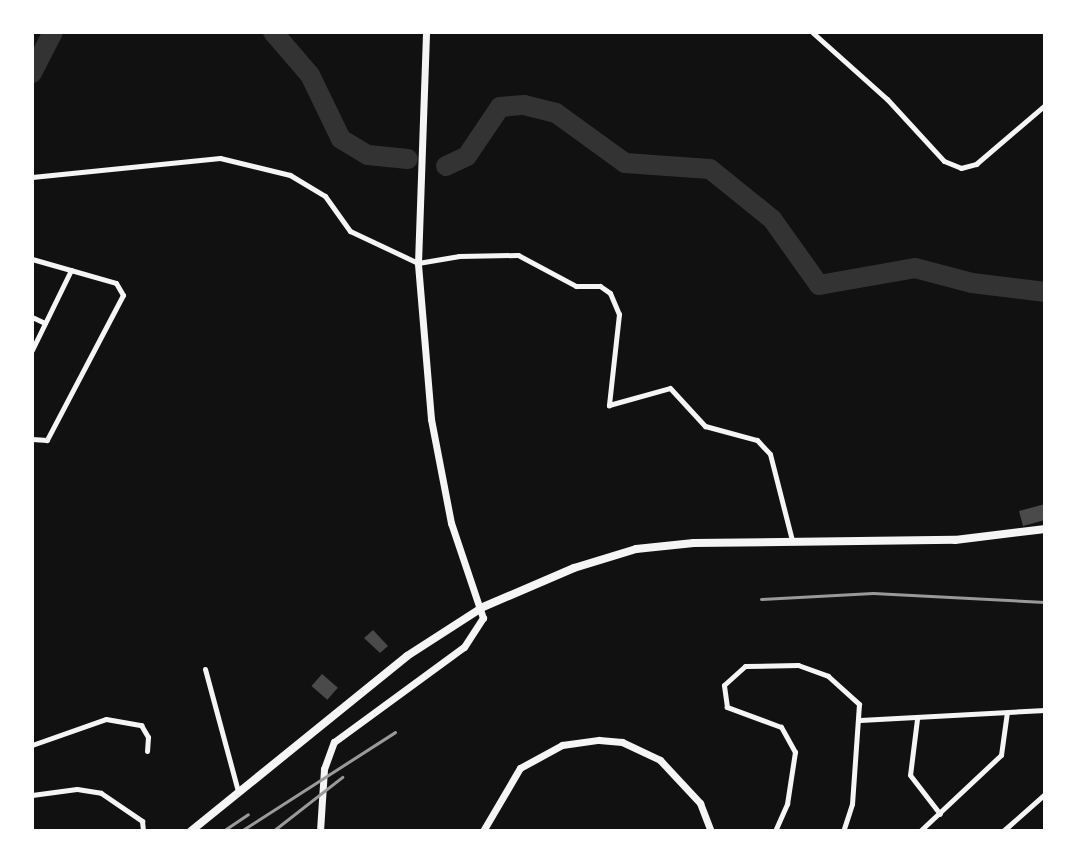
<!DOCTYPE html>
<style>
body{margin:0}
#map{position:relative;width:1077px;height:863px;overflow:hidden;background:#111;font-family:"Fira Sans",sans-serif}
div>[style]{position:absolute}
.river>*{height:20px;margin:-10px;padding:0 10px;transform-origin:10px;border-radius:10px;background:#333}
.building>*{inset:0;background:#4a4a4a;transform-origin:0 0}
.minor>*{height:5px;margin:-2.5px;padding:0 2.5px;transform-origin:2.5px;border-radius:2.5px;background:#f5f5f5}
.tertiary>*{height:7px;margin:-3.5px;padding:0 3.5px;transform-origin:3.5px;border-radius:3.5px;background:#f5f5f5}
.primary>*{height:8px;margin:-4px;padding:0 4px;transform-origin:4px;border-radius:4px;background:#f5f5f5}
.rail>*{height:3px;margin:-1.5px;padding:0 1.5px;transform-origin:1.5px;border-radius:1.5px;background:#9a9a9a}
span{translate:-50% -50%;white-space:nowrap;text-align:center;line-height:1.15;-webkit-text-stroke:7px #fff;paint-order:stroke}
.frame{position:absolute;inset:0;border:34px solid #fff;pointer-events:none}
</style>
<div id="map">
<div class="river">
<div style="left:273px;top:32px;width:57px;rotate:49.3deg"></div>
<div style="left:310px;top:75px;width:71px;rotate:64.2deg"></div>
<div style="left:341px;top:139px;width:31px;rotate:31deg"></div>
<div style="left:368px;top:155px;width:40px;rotate:5.7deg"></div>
<div style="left:32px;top:73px;width:46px;rotate:-62.9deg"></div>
<div style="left:446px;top:166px;width:23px;rotate:-25deg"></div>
<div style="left:467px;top:156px;width:59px;rotate:-56deg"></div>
<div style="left:500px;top:107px;width:24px;rotate:-5deg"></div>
<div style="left:524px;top:105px;width:33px;rotate:14deg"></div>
<div style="left:556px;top:113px;width:85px;rotate:35.9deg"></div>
<div style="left:625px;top:163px;width:85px;rotate:4deg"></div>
<div style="left:710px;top:169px;width:80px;rotate:38.9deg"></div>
<div style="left:772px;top:219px;width:81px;rotate:54.5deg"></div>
<div style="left:819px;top:285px;width:97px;rotate:-10deg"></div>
<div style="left:915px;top:268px;width:59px;rotate:14.7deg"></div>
<div style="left:972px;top:283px;width:74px;rotate:7deg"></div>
</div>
<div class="building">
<div style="clip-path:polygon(1045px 504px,1045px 520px,1023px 526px,1019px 511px)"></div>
<div style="clip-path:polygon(373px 630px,388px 646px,380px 653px,364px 638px)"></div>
<div style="left:322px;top:674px;width:21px;height:16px;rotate:41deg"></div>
</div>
<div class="minor">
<div style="left:812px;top:32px;width:101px;rotate:41.8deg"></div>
<div style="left:887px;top:99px;width:84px;rotate:47.4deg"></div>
<div style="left:944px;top:161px;width:18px;rotate:22deg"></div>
<div style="left:961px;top:168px;width:16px;rotate:-15deg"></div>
<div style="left:976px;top:164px;width:91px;rotate:-40.5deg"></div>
<div style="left:32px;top:177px;width:189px;rotate:-5.8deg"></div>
<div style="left:220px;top:158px;width:72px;rotate:13.7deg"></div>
<div style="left:290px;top:175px;width:41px;rotate:31deg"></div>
<div style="left:325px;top:196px;width:43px;rotate:54.5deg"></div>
<div style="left:350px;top:231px;width:75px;rotate:25.2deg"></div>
<div style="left:418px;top:263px;width:42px;rotate:-9.7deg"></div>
<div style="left:459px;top:256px;width:59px;rotate:-1deg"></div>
<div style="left:518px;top:255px;width:66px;rotate:28.1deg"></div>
<div style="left:576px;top:286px;width:24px"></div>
<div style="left:600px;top:286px;width:12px;rotate:35deg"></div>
<div style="left:610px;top:293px;width:23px;rotate:67deg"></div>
<div style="left:619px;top:314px;width:92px;rotate:96.3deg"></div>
<div style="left:609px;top:405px;width:63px;rotate:-15.6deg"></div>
<div style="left:670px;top:388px;width:52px;rotate:47.4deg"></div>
<div style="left:705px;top:426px;width:54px;rotate:15.1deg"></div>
<div style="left:757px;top:440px;width:19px;rotate:47deg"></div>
<div style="left:770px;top:454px;width:89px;rotate:75.7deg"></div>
<div style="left:32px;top:259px;width:87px;rotate:15.9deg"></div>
<div style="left:116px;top:283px;width:14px;rotate:60deg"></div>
<div style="left:123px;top:295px;width:164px;rotate:117.7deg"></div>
<div style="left:47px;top:440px;width:15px;rotate:-176deg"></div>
<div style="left:32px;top:317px;width:14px;rotate:25deg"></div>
<div style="left:32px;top:350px;width:89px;rotate:-64deg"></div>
<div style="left:205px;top:669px;width:126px;rotate:74.9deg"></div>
<div style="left:917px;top:719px;width:56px;rotate:97.1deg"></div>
<div style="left:910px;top:775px;width:49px;rotate:52.4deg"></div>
<div style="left:860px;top:720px;width:185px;rotate:-3.1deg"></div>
<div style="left:32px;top:745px;width:78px;rotate:-19.4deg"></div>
<div style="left:106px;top:719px;width:36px;rotate:10deg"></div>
<div style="left:141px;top:725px;width:14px;rotate:60deg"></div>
<div style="left:148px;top:737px;width:14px;rotate:94deg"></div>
<div style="left:32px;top:795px;width:45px;rotate:-7.6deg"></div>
<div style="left:77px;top:789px;width:24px;rotate:9deg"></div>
<div style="left:101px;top:793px;width:50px;rotate:34.3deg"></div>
<div style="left:142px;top:821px;width:10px;rotate:84deg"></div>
<div style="left:435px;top:831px;width:8px"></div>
<div style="left:775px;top:831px;width:30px;rotate:-66deg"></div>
<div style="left:787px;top:804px;width:53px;rotate:-81.3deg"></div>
<div style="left:795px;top:752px;width:29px;rotate:-119deg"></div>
<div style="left:781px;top:727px;width:58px;rotate:-159.7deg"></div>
<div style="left:727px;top:707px;width:22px;rotate:-98deg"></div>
<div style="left:724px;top:685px;width:28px;rotate:-42deg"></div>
<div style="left:745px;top:666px;width:53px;rotate:-1.1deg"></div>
<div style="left:798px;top:665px;width:32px;rotate:20deg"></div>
<div style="left:828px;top:676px;width:42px;rotate:42.1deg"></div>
<div style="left:859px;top:704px;width:100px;rotate:94deg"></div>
<div style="left:852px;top:804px;width:28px;rotate:108deg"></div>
<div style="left:920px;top:831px;width:111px;rotate:-43.2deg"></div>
<div style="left:1001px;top:755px;width:43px;rotate:-82.1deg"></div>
<div style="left:1003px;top:831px;width:56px;rotate:-41.4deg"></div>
</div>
<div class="tertiary">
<div style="left:320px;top:831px;width:62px;rotate:-86.3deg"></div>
<div style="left:324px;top:769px;width:29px;rotate:-70deg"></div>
<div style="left:334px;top:742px;width:161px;rotate:-36.2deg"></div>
<div style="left:464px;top:647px;width:35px;rotate:-57deg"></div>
<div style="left:483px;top:618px;width:100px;rotate:-108.6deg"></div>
<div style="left:451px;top:523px;width:106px;rotate:-100.9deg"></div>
<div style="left:431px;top:419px;width:157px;rotate:-94.8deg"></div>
<div style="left:418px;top:263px;width:231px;rotate:-88deg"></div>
<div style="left:483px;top:831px;width:73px;rotate:-59.6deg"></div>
<div style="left:520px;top:768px;width:48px;rotate:-28.7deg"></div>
<div style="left:562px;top:745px;width:37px;rotate:-8deg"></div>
<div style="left:599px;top:740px;width:23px;rotate:5deg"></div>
<div style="left:622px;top:742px;width:42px;rotate:25.3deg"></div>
<div style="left:660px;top:760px;width:59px;rotate:47.1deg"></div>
<div style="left:700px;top:803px;width:30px;rotate:69deg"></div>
</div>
<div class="primary">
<div style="left:191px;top:831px;width:278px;rotate:-39deg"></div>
<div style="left:407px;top:656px;width:90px;rotate:-32.8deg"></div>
<div style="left:483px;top:607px;width:99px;rotate:-23.2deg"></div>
<div style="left:574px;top:568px;width:65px;rotate:-17deg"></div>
<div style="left:636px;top:549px;width:58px;rotate:-5.9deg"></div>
<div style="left:694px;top:543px;width:261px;rotate:-0.7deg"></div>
<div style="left:955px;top:540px;width:91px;rotate:-7deg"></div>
</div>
<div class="rail">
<div style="left:761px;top:599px;width:112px;rotate:-3.1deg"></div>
<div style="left:873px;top:593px;width:172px;rotate:3deg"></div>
<div style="left:223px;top:831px;width:30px;rotate:-34deg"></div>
<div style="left:241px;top:831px;width:183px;rotate:-32.7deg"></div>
<div style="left:273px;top:831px;width:88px;rotate:-38deg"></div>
</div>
<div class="frame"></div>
</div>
